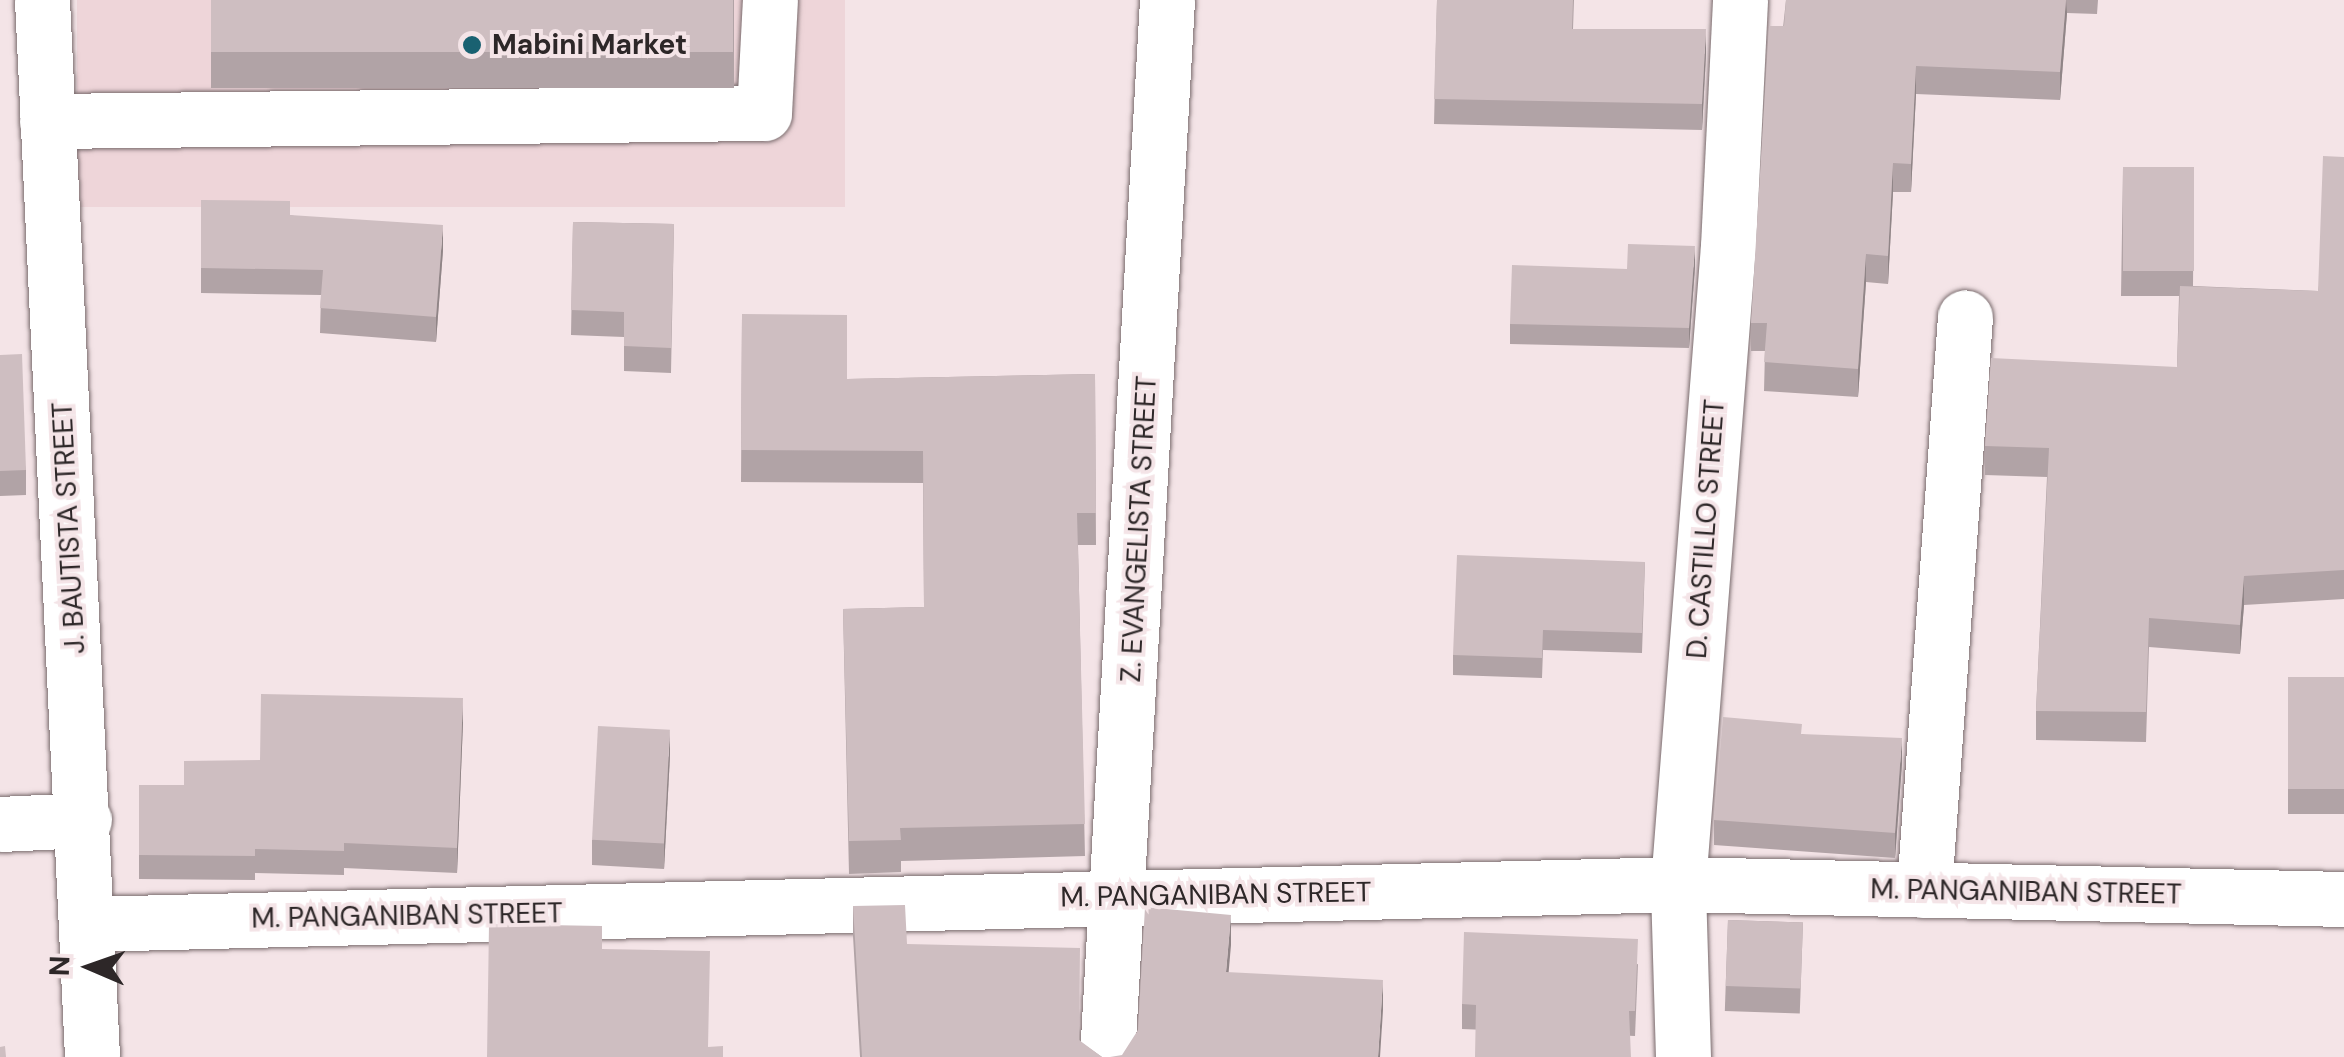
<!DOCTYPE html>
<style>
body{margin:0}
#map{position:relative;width:2344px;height:1057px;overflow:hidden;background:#f4e4e7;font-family:"DM Sans",sans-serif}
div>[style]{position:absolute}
.built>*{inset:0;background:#eed5d9;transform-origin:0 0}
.roads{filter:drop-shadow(0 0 2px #796b6d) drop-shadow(0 0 2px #796b6d)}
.minor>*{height:55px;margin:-27.5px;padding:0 27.5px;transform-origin:27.5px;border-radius:27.5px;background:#fff}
.wall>*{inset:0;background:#b1a3a6;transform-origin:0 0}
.shaded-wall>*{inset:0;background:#908587}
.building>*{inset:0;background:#cebec1;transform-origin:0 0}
.dots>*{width:28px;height:28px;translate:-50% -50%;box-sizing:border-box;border:5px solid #f4e4e7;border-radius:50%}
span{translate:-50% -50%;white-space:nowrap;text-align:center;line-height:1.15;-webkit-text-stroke:8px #f4e4e7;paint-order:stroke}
.poi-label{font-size:28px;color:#2d2728;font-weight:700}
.left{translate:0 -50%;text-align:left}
.street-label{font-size:28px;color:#2d2728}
.north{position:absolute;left:40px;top:917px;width:100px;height:100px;-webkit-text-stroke:8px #f4e4e7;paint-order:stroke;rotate:272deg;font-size:28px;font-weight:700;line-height:40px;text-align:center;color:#2d2728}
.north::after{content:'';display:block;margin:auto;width:35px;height:45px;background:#2d2728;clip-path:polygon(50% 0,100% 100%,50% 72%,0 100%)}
</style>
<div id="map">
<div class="built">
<div style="left:77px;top:0;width:768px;height:207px"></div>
</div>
<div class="roads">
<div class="minor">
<div style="left:42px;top:0;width:1058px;rotate:87.29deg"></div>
<div style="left:47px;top:121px;width:717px;rotate:-0.64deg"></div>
<div style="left:764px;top:113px;width:113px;rotate:-87deg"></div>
<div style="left:0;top:824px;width:84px;rotate:-2.7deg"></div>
<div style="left:1924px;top:890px;width:574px;rotate:-85.91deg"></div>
<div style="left:89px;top:924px;width:1590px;rotate:-1.44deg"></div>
<div style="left:1678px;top:884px;width:666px;rotate:1.29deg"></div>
<div style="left:1107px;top:1057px;width:1059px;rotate:-86.75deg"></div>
<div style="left:1683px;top:1057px;width:173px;rotate:-91.7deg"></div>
<div style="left:1678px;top:884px;width:640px;rotate:-85.52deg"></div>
<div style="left:1728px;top:246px;width:246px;rotate:-87.2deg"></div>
</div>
</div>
<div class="wall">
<div style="left:211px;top:0;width:523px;height:88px"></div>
<div style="clip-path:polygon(1437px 0,1574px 0,1573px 29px,1706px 54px,1702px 130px,1434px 124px)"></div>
<div style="clip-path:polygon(1786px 0,2098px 0,2097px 14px,2067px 13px,2060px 100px,1916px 94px,1911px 192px,1893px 192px,1888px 284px,1866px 282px,1858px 397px,1764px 391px,1765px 351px,1751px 351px,1751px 323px)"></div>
<div style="clip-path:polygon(2344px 157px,2344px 599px,2244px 605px,2240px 654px,2149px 647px,2146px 742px,2036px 740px,2036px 711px,2047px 477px,1985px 475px,1985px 446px,2177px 367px,2179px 296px,2121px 296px,2123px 167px,2194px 167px,2193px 286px,2318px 291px)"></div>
<div style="clip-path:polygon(201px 200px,290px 215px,443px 250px,436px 342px,320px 333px,321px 295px,201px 293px)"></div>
<div style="clip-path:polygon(573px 222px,674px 224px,671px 373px,624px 371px,624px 337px,571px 335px)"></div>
<div style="clip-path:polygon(1695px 267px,1689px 348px,1510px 344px,1510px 324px)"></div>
<div style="clip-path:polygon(742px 314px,847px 379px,1095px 374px,1096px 545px,1078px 545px,1085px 856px,901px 861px,901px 872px,849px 874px,843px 609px,924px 607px,923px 483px,741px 482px)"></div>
<div style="clip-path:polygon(0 355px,26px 470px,26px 495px,0 496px)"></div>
<div style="clip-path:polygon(1645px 562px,1642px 653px,1543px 650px,1542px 678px,1453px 675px,1453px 655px)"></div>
<div style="left:2344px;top:677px;width:137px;height:56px;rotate:90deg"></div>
<div style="clip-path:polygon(463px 722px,457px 873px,344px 868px,344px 875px,255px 873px,255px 880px,139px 879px,139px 785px,184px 785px,260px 760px)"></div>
<div style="clip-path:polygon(1802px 734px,1902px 763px,1895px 858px,1714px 845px,1714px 820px)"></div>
<div style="clip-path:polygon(670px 755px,664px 869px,592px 865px,592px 840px)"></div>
<div style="clip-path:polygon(853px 906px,907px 944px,1079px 1041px,1102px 1057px,860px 1057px,853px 936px)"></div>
<div style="left:1728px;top:920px;width:75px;height:91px;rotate:2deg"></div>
<div style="clip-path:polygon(1638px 964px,1635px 1036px,1462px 1029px,1462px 1004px)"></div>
</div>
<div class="shaded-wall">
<div style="clip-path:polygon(2066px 0,2067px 13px,2060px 100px,2060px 72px)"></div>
<div style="clip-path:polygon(1706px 29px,1706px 54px,1702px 130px,1702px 104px)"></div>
<div style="clip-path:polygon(1916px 66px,1916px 94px,1911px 192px,1911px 164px)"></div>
<div style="clip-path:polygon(1893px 163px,1893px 192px,1888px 284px,1888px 256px)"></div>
<div style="clip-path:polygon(443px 225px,443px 250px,436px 342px,436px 317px)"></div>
<div style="clip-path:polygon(1695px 246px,1695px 267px,1689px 348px,1689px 328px)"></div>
<div style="clip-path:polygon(1866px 254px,1866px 282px,1858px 397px,1858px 369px)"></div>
<div style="clip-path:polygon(2244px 576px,2244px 605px,2240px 654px,2240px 625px)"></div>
<div style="clip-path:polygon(463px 698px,463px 722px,457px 873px,457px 848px)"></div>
<div style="clip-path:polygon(670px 730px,670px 755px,664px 869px,664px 844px)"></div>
<div style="clip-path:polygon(1902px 738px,1902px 763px,1895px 858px,1895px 833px)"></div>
<div style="clip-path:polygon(1231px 915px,1231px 945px,1226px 1002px,1226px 972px)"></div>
<div style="clip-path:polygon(1383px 980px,1383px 1010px,1380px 1057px,1378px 1057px)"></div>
</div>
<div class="building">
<div style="left:211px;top:0;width:522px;height:52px"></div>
<div style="clip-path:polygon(1437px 0,1573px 0,1572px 29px,1706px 29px,1702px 104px,1434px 99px)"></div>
<div style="clip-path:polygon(1786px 0,2066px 0,2060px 72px,1916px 66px,1911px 164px,1893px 163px,1888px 256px,1866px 254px,1858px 369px,1764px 362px,1767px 323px,1751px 323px,1769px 26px,1784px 26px)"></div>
<div style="clip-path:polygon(2323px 156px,2344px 157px,2344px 570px,2244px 576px,2240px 625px,2149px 618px,2146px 712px,2036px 711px,2049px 448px,1985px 446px,1991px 358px,2177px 367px,2180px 286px,2318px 291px)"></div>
<div style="left:2123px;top:167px;width:71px;height:104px"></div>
<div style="clip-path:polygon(201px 200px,290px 201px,290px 215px,443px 225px,436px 317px,320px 308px,323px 270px,201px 268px)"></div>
<div style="clip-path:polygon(573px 222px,674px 224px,671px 348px,624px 346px,624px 312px,571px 310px)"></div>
<div style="clip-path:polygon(1628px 244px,1695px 246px,1689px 328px,1510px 324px,1512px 265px,1627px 269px)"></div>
<div style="clip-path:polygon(742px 314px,847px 315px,847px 379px,1095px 374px,1096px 513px,1077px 513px,1085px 824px,900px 828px,901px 840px,849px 841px,843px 609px,924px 607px,923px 451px,741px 450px)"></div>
<div style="clip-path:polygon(22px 354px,26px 470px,0 471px,0 355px)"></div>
<div style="clip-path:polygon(1457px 555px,1645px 562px,1642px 633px,1543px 630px,1542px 658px,1453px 655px)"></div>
<div style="left:2344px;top:677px;width:112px;height:56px;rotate:90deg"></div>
<div style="clip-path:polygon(261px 694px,463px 698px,457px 848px,344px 843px,344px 851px,255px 849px,255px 856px,139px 855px,139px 785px,184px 785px,184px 761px,260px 760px)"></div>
<div style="clip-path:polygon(1723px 717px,1802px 724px,1801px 734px,1902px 738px,1895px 833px,1714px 820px)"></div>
<div style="left:598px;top:726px;width:72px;height:114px;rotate:3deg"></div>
<div style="clip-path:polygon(905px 905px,907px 944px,1080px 948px,1079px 1040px,1102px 1057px,862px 1057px,853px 906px)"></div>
<div style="clip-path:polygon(1145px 907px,1231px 915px,1226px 972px,1383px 980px,1378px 1057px,1110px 1057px,1122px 1055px,1138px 1030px)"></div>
<div style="left:1728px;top:920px;width:75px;height:66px;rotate:2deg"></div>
<div style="clip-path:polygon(489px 924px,602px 926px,602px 949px,710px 951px,708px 1047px,723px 1046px,723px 1057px,487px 1057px)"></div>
<div style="clip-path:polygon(1464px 932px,1638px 939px,1635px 1011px,1629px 1011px,1631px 1057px,1475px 1057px,1476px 1005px,1462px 1004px)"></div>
<div style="clip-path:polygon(5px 1046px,6px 1057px,0 1057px,0 1047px)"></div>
</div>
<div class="dots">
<div style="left:472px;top:45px;background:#196171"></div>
</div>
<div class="poi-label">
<span class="left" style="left:492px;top:45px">Mabini Market</span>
</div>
<div class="street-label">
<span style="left:69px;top:528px;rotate:-93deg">J. BAUTISTA STREET</span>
<span style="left:1139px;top:529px;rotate:-87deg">Z. EVANGELISTA STREET</span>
<span style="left:1706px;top:529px;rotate:-86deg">D. CASTILLO STREET</span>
<span style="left:2026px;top:892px;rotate:1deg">M. PANGANIBAN STREET</span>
<span style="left:1216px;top:895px;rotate:-1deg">M. PANGANIBAN STREET</span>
<span style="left:407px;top:916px;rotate:-1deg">M. PANGANIBAN STREET</span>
</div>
<div class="north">N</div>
</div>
